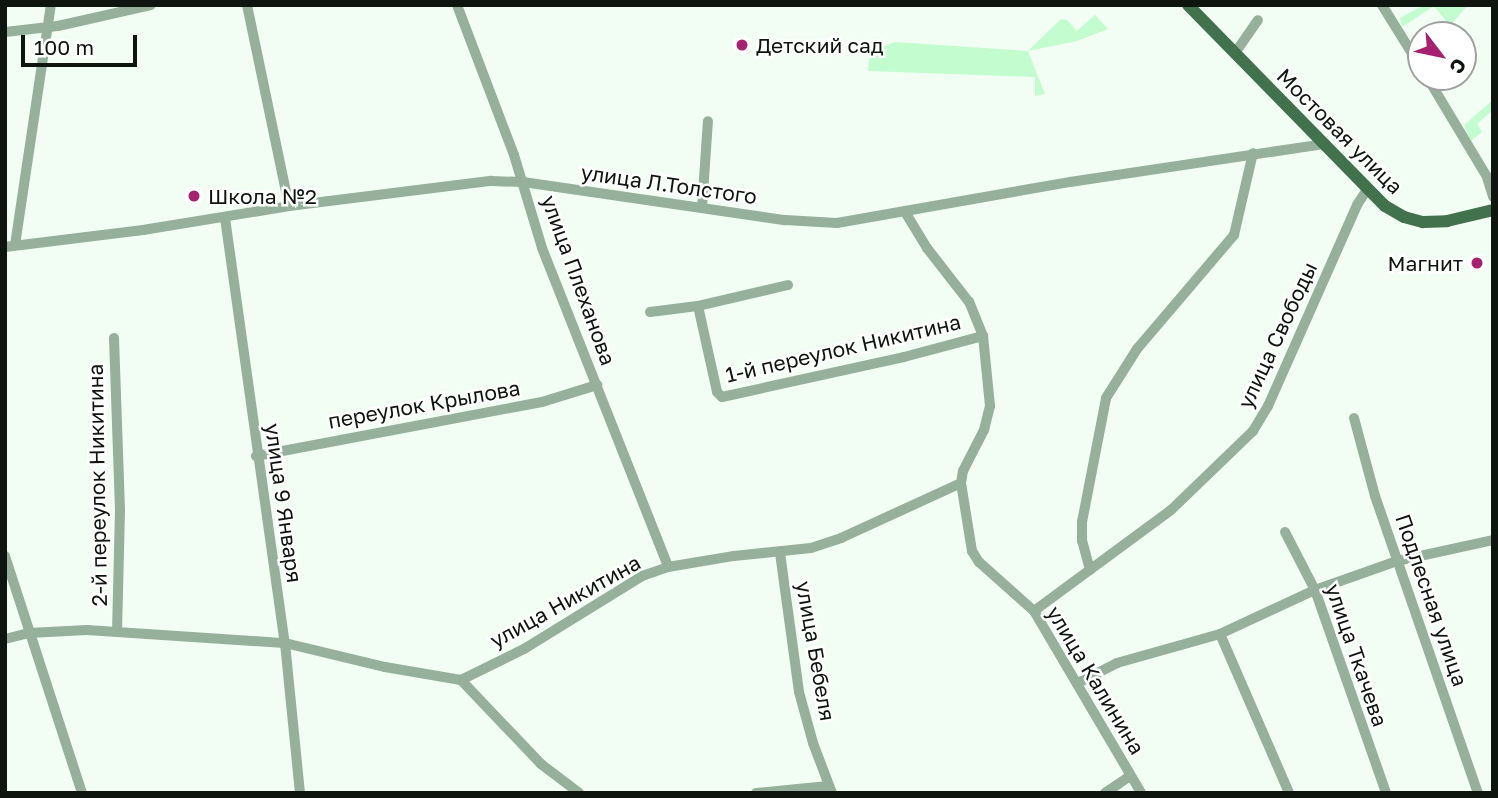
<!DOCTYPE html>
<meta charset="utf-8">
<style>
body{margin:0}
#map{position:relative;width:1498px;height:798px;overflow:hidden;background:#f2fef4;font-family:"Golos Text",sans-serif}
div>[style]{position:absolute}
.green>*{inset:0;background:#c3fccf}
.minor>*{height:10px;margin:-5px;padding:0 5px;transform-origin:5px;border-radius:5px;background:#96b09b}
.major>*{height:12px;margin:-6px;padding:0 6px;transform-origin:6px;border-radius:6px;background:#42714e}
.dots>*{width:19px;height:19px;translate:-50% -50%;box-sizing:border-box;border:4px solid #fff;border-radius:50%}
span{translate:-50% -50%;white-space:nowrap;text-align:center;line-height:1.15;-webkit-text-stroke:5px #fff;paint-order:stroke}
.poi-label{font-size:21px;color:#0e150f}
.left{translate:0 -50%;text-align:left}
.right{translate:-100% -50%;text-align:right}
.street-label{font-size:21px;color:#0e150f}
.frame{position:absolute;inset:0;border:7px solid #0e150f;pointer-events:none}
.north{position:absolute;left:1407px;top:21px;width:70px;height:70px;box-sizing:border-box;background:#fff;border:2px solid #9fa19f;border-radius:50%;rotate:122deg;font-size:19px;font-weight:700;line-height:28px;text-align:center;color:#0e150f}
.north::after{content:'';display:block;margin:auto;width:24px;height:32px;background:#a52270;clip-path:polygon(50% 0,100% 100%,50% 72%,0 100%)}
.scale{position:absolute;left:21px;top:35px;width:116px;height:32px;box-sizing:border-box;border:4px solid #0e150f;border-top:0;padding-left:9px;font-size:21px;line-height:24px;white-space:nowrap;color:#0e150f;-webkit-text-stroke:5px #fff;paint-order:stroke}
</style>
<div id="map">
<div class="green">
<div style="clip-path:polygon(1424px 5px,1468px 5px,1450px 26px,1434px 6px,1402px 27px,1400px 18px)"></div>
<div style="clip-path:polygon(1095px 15px,1108px 29px,1077px 41px,1028px 51px,1045px 94px,1035px 96px,1035px 77px,868px 71px,870px 52px,895px 42px,1028px 51px,1061px 19px,1067px 20px,1077px 31px)"></div>
<div style="clip-path:polygon(1493px 100px,1493px 110px,1477px 124px,1482px 132px,1471px 141px,1464px 125px)"></div>
</div>
<div class="minor">
<div style="left:247px;top:5px;width:205px;rotate:78.2deg"></div>
<div style="left:457px;top:5px;width:160px;rotate:69.2deg"></div>
<div style="left:514px;top:155px;width:97px;rotate:73.2deg"></div>
<div style="left:542px;top:248px;width:343px;rotate:68.4deg"></div>
<div style="left:1382px;top:5px;width:74px;rotate:58.2deg"></div>
<div style="left:5px;top:32px;width:53px;rotate:-6.5deg"></div>
<div style="left:58px;top:26px;width:95px;rotate:-12.7deg"></div>
<div style="left:1235px;top:53px;width:40px;rotate:-55.1deg"></div>
<div style="left:1427px;top:77px;width:117px;rotate:59deg"></div>
<div style="left:1487px;top:177px;width:21px;rotate:73deg"></div>
<div style="left:702px;top:208px;width:87px;rotate:-86.1deg"></div>
<div style="left:225px;top:218px;width:429px;rotate:82deg"></div>
<div style="left:285px;top:643px;width:151px;rotate:84.3deg"></div>
<div style="left:15px;top:245px;width:243px;rotate:-81.5deg"></div>
<div style="left:5px;top:247px;width:139px;rotate:-7deg"></div>
<div style="left:143px;top:230px;width:148px;rotate:-9.3deg"></div>
<div style="left:289px;top:206px;width:204px;rotate:-7.1deg"></div>
<div style="left:491px;top:181px;width:32px;rotate:2deg"></div>
<div style="left:523px;top:182px;width:265px;rotate:8.3deg"></div>
<div style="left:785px;top:220px;width:52px;rotate:3.3deg"></div>
<div style="left:837px;top:223px;width:237px;rotate:-10deg"></div>
<div style="left:1070px;top:182px;width:258px;rotate:-8.5deg"></div>
<div style="left:788px;top:285px;width:92px;rotate:166.9deg"></div>
<div style="left:698px;top:306px;width:88px;rotate:77.5deg"></div>
<div style="left:717px;top:392px;width:7px;rotate:45deg"></div>
<div style="left:722px;top:397px;width:186px;rotate:-12.4deg"></div>
<div style="left:904px;top:357px;width:82px;rotate:-14.9deg"></div>
<div style="left:650px;top:312px;width:48px;rotate:-7.1deg"></div>
<div style="left:114px;top:338px;width:172px;rotate:88deg"></div>
<div style="left:120px;top:510px;width:121px;rotate:91.4deg"></div>
<div style="left:1354px;top:418px;width:81px;rotate:74.9deg"></div>
<div style="left:1375px;top:496px;width:314px;rotate:70.9deg"></div>
<div style="left:256px;top:456px;width:291px;rotate:-10.7deg"></div>
<div style="left:542px;top:402px;width:58px;rotate:-17.2deg"></div>
<div style="left:961px;top:483px;width:69px;rotate:80.8deg"></div>
<div style="left:972px;top:551px;width:13px;rotate:58deg"></div>
<div style="left:979px;top:562px;width:74px;rotate:41.7deg"></div>
<div style="left:1034px;top:611px;width:211px;rotate:59.5deg"></div>
<div style="left:1285px;top:532px;width:65px;rotate:62.7deg"></div>
<div style="left:1315px;top:590px;width:215px;rotate:70.7deg"></div>
<div style="left:780px;top:553px;width:140px;rotate:82.2deg"></div>
<div style="left:799px;top:692px;width:53px;rotate:74.6deg"></div>
<div style="left:813px;top:743px;width:53px;rotate:69.2deg"></div>
<div style="left:5px;top:556px;width:249px;rotate:72deg"></div>
<div style="left:1090px;top:570px;width:30px;rotate:-105deg"></div>
<div style="left:1082px;top:541px;width:19px;rotate:-90deg"></div>
<div style="left:1082px;top:522px;width:126px;rotate:-79deg"></div>
<div style="left:1106px;top:398px;width:58px;rotate:-57.7deg"></div>
<div style="left:1137px;top:349px;width:150px;rotate:-49.6deg"></div>
<div style="left:1234px;top:235px;width:84px;rotate:-77deg"></div>
<div style="left:1034px;top:611px;width:170px;rotate:-36.4deg"></div>
<div style="left:1171px;top:510px;width:114px;rotate:-43.9deg"></div>
<div style="left:1253px;top:431px;width:29px;rotate:-59deg"></div>
<div style="left:1268px;top:406px;width:220px;rotate:-66.1deg"></div>
<div style="left:1357px;top:205px;width:20px;rotate:-57deg"></div>
<div style="left:1220px;top:634px;width:173px;rotate:66.5deg"></div>
<div style="left:5px;top:639px;width:25px;rotate:-14deg"></div>
<div style="left:29px;top:633px;width:58px;rotate:-3deg"></div>
<div style="left:87px;top:630px;width:198px;rotate:3.8deg"></div>
<div style="left:285px;top:643px;width:103px;rotate:13.5deg"></div>
<div style="left:385px;top:667px;width:77px;rotate:9.7deg"></div>
<div style="left:461px;top:680px;width:70px;rotate:-26.2deg"></div>
<div style="left:524px;top:649px;width:139px;rotate:-31.7deg"></div>
<div style="left:642px;top:576px;width:28px;rotate:-19deg"></div>
<div style="left:668px;top:567px;width:67px;rotate:-9.5deg"></div>
<div style="left:734px;top:556px;width:77px;rotate:-5.9deg"></div>
<div style="left:811px;top:548px;width:32px;rotate:-18deg"></div>
<div style="left:841px;top:538px;width:132px;rotate:-24.6deg"></div>
<div style="left:961px;top:483px;width:12px;rotate:-81deg"></div>
<div style="left:963px;top:471px;width:46px;rotate:-62.9deg"></div>
<div style="left:984px;top:430px;width:25px;rotate:-76deg"></div>
<div style="left:990px;top:406px;width:70px;rotate:-95.7deg"></div>
<div style="left:983px;top:336px;width:37px;rotate:-112deg"></div>
<div style="left:969px;top:302px;width:68px;rotate:-127.9deg"></div>
<div style="left:927px;top:248px;width:42px;rotate:-121.4deg"></div>
<div style="left:461px;top:680px;width:116px;rotate:46.4deg"></div>
<div style="left:541px;top:764px;width:48px;rotate:37.3deg"></div>
<div style="left:1078px;top:683px;width:44px;rotate:-27.1deg"></div>
<div style="left:1117px;top:663px;width:107px;rotate:-15.7deg"></div>
<div style="left:1220px;top:634px;width:105px;rotate:-24.9deg"></div>
<div style="left:1315px;top:590px;width:87px;rotate:-19.5deg"></div>
<div style="left:1397px;top:561px;width:98px;rotate:-12.3deg"></div>
<div style="left:756px;top:793px;width:72px;rotate:-5.6deg"></div>
<div style="left:1105px;top:793px;width:30px;rotate:-34deg"></div>
</div>
<div class="major">
<div style="left:1188px;top:5px;width:281px;rotate:45.6deg"></div>
<div style="left:1385px;top:206px;width:22px;rotate:30deg"></div>
<div style="left:1404px;top:217px;width:20px;rotate:15deg"></div>
<div style="left:1423px;top:222px;width:24px;rotate:-2deg"></div>
<div style="left:1447px;top:221px;width:47px;rotate:-13.4deg"></div>
</div>
<div class="dots">
<div style="left:742px;top:45px;background:#a52270"></div>
<div style="left:194px;top:196px;background:#a52270"></div>
<div style="left:1477px;top:263px;background:#a52270"></div>
</div>
<div class="poi-label">
<span class="left" style="left:756px;top:45px">Детский сад</span>
<span class="left" style="left:208px;top:196px">Школа №2</span>
<span class="right" style="left:1463px;top:263px">Магнит</span>
</div>
<div class="street-label">
<span style="left:1340px;top:131px;rotate:45deg">Мостовая улица</span>
<span style="left:669px;top:184px;rotate:8deg">улица Л.Толстого</span>
<span style="left:579px;top:280px;rotate:70deg">улица Плеханова</span>
<span style="left:1277px;top:335px;rotate:-65deg">улица Свободы</span>
<span style="left:843px;top:348px;rotate:-13deg">1-й переулок Никитина</span>
<span style="left:424px;top:404px;rotate:-10deg">переулок Крылова</span>
<span style="left:97px;top:485px;rotate:-91deg">2-й переулок Никитина</span>
<span style="left:284px;top:503px;rotate:82deg">улица 9 Января</span>
<span style="left:1432px;top:600px;rotate:71deg">Подлесная улица</span>
<span style="left:565px;top:601px;rotate:-29deg">улица Никитина</span>
<span style="left:816px;top:651px;rotate:80deg">улица Бебеля</span>
<span style="left:1357px;top:655px;rotate:71deg">улица Ткачева</span>
<span style="left:1096px;top:680px;rotate:59deg">улица Калинина</span>
</div>
<div class="frame"></div>
<div class="north">С</div>
<div class="scale">100 m</div>
</div>
